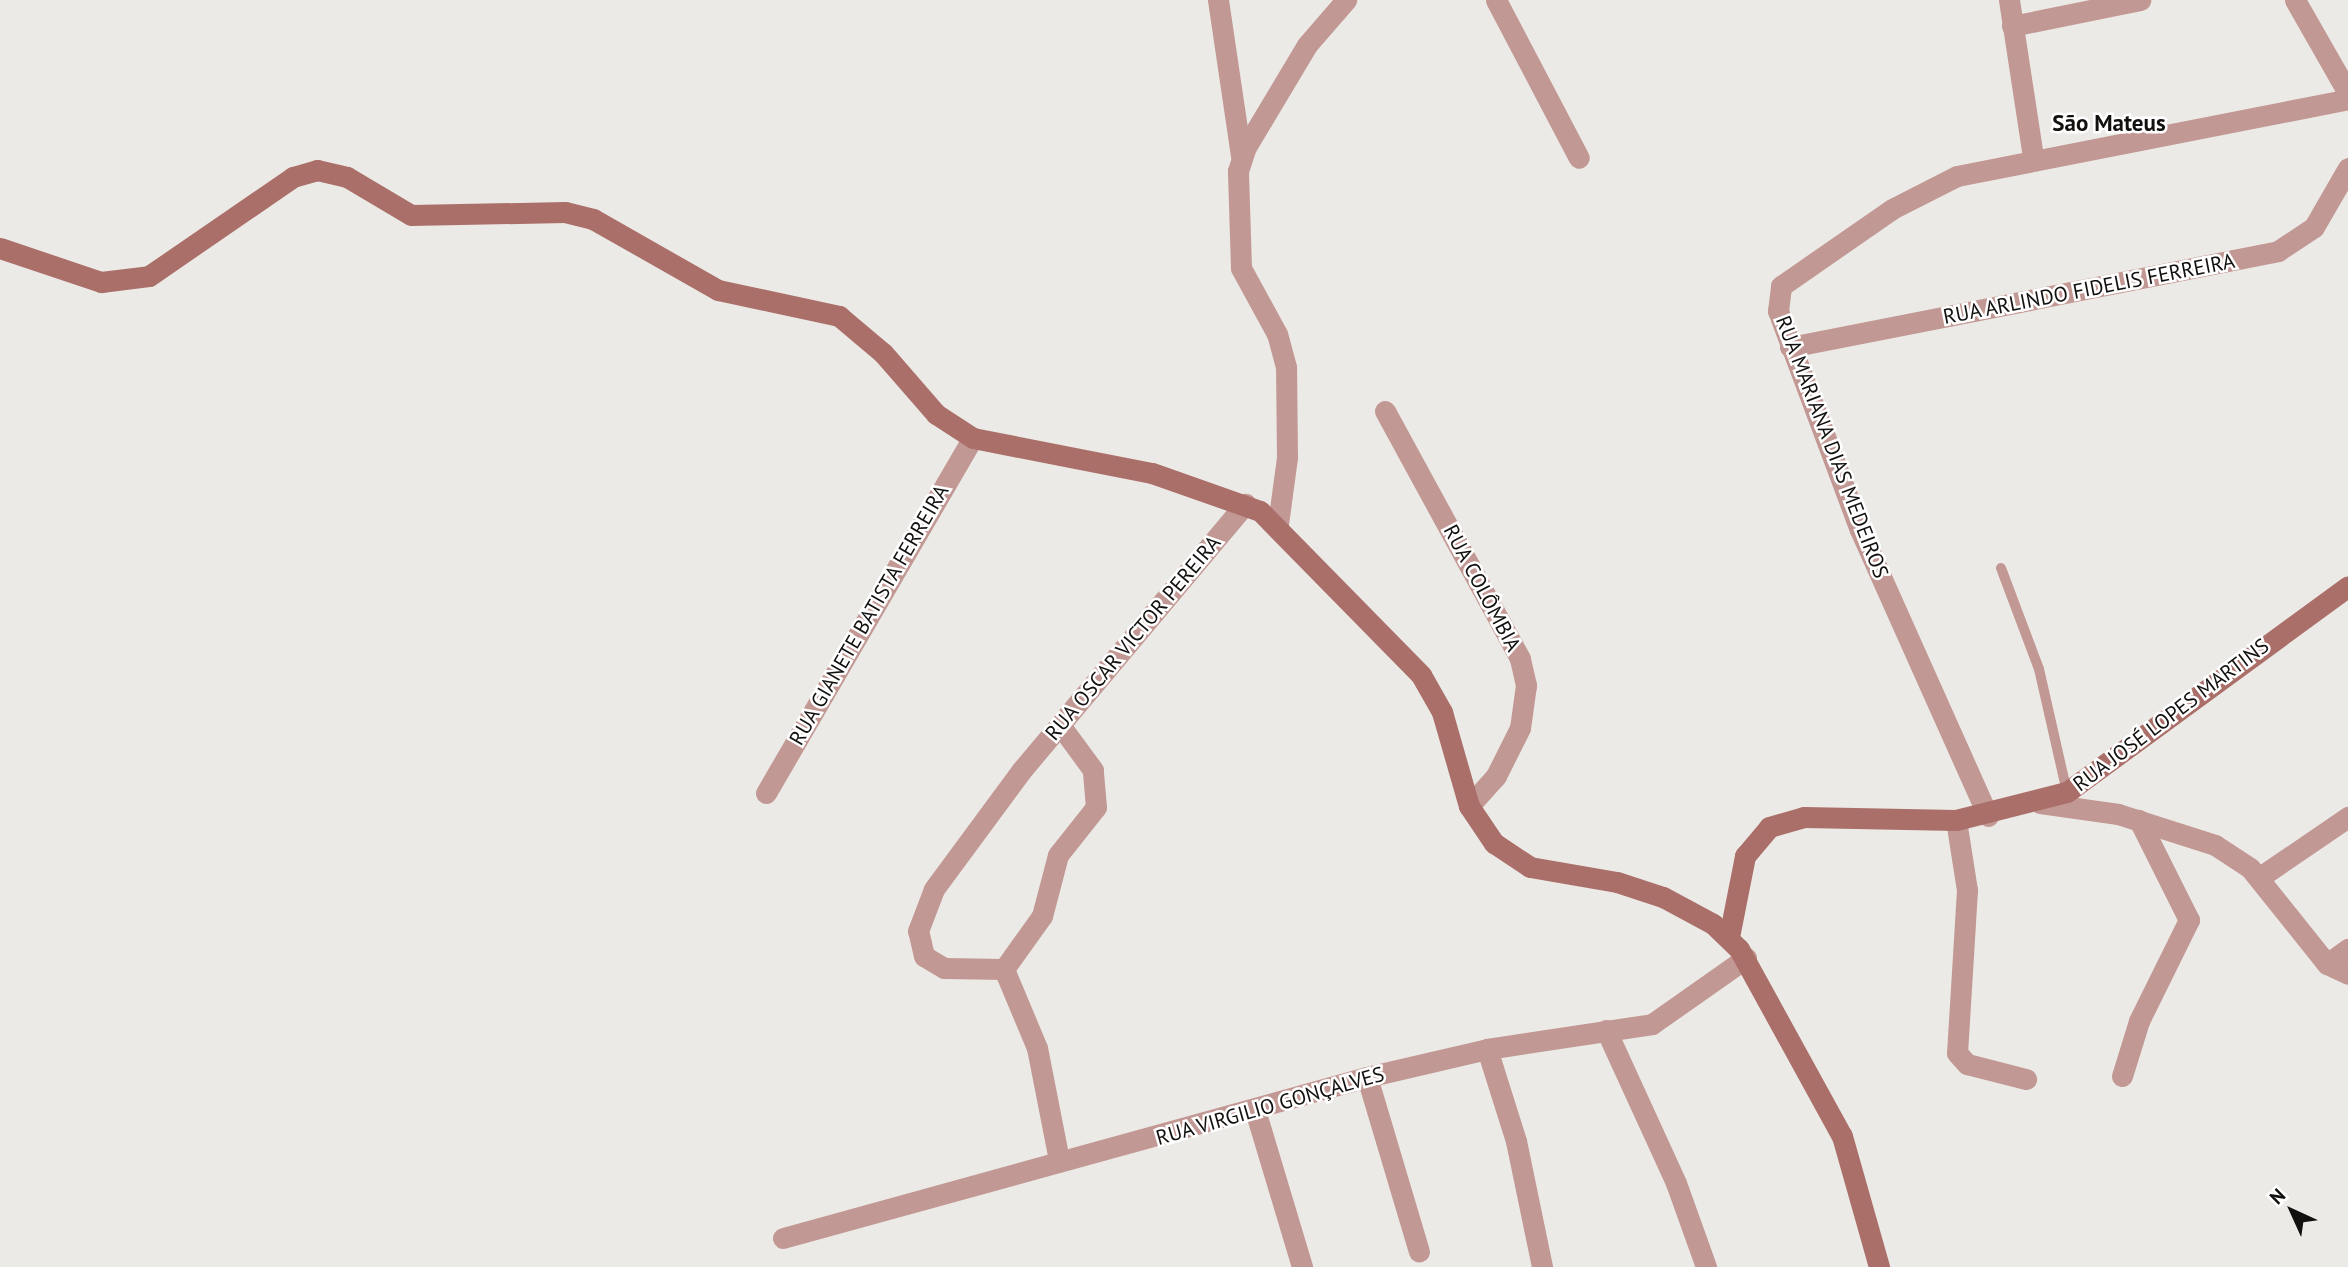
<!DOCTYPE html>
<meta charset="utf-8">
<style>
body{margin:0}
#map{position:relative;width:2348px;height:1267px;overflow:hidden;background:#eceae6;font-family:"PT Sans",sans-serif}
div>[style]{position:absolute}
.lane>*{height:10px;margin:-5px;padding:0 5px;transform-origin:5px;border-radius:5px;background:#c29894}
.street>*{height:21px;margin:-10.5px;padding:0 10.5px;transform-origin:10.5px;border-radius:10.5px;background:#c29894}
.secondary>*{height:21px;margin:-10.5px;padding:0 10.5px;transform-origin:10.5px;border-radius:10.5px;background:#ab6f6a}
span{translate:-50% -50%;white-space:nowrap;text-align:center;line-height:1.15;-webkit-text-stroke:5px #fff;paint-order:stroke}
.street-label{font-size:21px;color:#12110f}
.neighbourhood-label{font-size:23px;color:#12110f;font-weight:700}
.north{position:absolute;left:2257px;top:1176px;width:70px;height:70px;-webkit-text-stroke:5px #fff;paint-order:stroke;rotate:315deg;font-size:19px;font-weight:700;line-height:28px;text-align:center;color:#12110f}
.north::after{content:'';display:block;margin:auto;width:24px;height:32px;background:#12110f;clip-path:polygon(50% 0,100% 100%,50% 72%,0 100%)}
</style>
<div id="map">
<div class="lane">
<div style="left:2001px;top:568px;width:108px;rotate:69.4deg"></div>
<div style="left:2039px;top:669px;width:126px;rotate:77.2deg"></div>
</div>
<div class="street">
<div style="left:1218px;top:0;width:158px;rotate:81.6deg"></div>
<div style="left:1496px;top:0;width:178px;rotate:62.3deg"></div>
<div style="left:2009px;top:0;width:159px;rotate:81.3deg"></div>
<div style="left:2295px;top:0;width:107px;rotate:60.3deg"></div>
<div style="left:2012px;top:26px;width:131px;rotate:-11.5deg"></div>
<div style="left:1790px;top:347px;width:497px;rotate:-11.1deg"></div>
<div style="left:2278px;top:251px;width:43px;rotate:-33.7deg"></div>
<div style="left:2314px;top:227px;width:68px;rotate:-60deg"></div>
<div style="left:1385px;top:411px;width:282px;rotate:61.4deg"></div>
<div style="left:1520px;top:659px;width:27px;rotate:77deg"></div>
<div style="left:1526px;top:685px;width:43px;rotate:97.9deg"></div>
<div style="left:1520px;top:728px;width:54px;rotate:116.6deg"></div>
<div style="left:1496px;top:776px;width:40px;rotate:132deg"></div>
<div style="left:1278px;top:524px;width:68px;rotate:-82.3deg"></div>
<div style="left:1287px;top:457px;width:90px;rotate:-90.6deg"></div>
<div style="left:1286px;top:367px;width:34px;rotate:-105deg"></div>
<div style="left:1277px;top:334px;width:75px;rotate:-118.6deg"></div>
<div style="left:1241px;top:268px;width:97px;rotate:-91.8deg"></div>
<div style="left:1238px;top:171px;width:25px;rotate:-72deg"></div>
<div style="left:1246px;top:147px;width:119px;rotate:-59.1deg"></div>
<div style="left:1307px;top:45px;width:60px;rotate:-49.1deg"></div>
<div style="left:766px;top:793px;width:411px;rotate:-59.8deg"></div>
<div style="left:2040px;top:803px;width:79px;rotate:8deg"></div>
<div style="left:2118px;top:814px;width:102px;rotate:17.7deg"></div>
<div style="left:2215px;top:845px;width:42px;rotate:33.3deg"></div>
<div style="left:2250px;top:868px;width:123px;rotate:51.3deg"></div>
<div style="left:2327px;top:964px;width:23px;rotate:25deg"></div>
<div style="left:1988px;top:816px;width:313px;rotate:-114.1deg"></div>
<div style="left:1860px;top:530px;width:234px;rotate:-110.5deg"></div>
<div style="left:1778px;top:311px;width:25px;rotate:-83deg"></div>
<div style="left:1781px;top:286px;width:135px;rotate:-34.7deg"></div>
<div style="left:1892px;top:209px;width:73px;rotate:-26.9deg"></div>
<div style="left:1957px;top:176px;width:399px;rotate:-11.1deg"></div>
<div style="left:1956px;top:820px;width:71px;rotate:81.1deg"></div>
<div style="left:1967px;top:890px;width:163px;rotate:93.5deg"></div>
<div style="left:1957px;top:1053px;width:15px;rotate:48deg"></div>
<div style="left:1967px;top:1064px;width:61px;rotate:14.3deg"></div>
<div style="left:2260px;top:877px;width:107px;rotate:-34.3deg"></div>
<div style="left:2327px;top:964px;width:26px;rotate:-36deg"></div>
<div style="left:1004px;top:969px;width:60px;rotate:-179deg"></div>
<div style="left:944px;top:968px;width:23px;rotate:-149deg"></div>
<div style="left:924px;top:956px;width:26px;rotate:-103deg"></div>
<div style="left:918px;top:931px;width:45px;rotate:-69.1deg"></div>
<div style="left:934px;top:889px;width:147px;rotate:-53.6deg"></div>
<div style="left:1021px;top:771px;width:349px;rotate:-50deg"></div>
<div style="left:1606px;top:1030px;width:168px;rotate:65.4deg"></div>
<div style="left:1676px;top:1183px;width:89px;rotate:70.3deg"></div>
<div style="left:1487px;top:1049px;width:96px;rotate:72.5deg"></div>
<div style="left:1516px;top:1141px;width:129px;rotate:78.3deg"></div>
<div style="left:2122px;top:1076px;width:58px;rotate:-72.8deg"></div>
<div style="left:2139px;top:1021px;width:113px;rotate:-63.7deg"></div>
<div style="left:2189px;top:920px;width:112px;rotate:-116.6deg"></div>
<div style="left:1367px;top:1077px;width:182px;rotate:73.4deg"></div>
<div style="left:1255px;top:1110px;width:164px;rotate:73.3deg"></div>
<div style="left:1059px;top:1160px;width:114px;rotate:-101.1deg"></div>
<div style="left:1037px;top:1048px;width:86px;rotate:-112.7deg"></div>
<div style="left:1004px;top:969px;width:65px;rotate:-54.4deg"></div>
<div style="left:1042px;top:916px;width:63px;rotate:-75.3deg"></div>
<div style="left:1058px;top:855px;width:61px;rotate:-51.6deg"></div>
<div style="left:1096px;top:807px;width:37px;rotate:-95deg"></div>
<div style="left:1093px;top:770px;width:56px;rotate:-126.3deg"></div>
<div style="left:783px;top:1238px;width:606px;rotate:-15.41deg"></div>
<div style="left:1367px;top:1077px;width:123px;rotate:-13.1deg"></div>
<div style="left:1487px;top:1049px;width:167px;rotate:-8.6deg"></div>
<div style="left:1652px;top:1024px;width:115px;rotate:-35.1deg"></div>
</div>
<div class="secondary">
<div style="left:0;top:248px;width:107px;rotate:18.6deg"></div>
<div style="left:101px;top:282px;width:48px;rotate:-7.1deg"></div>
<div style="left:149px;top:276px;width:175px;rotate:-34.5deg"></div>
<div style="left:293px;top:177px;width:25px;rotate:-16deg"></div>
<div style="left:317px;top:170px;width:31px;rotate:13deg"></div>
<div style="left:347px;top:177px;width:74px;rotate:30.7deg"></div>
<div style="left:411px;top:215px;width:154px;rotate:-1.1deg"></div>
<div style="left:565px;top:212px;width:29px;rotate:14deg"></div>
<div style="left:593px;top:219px;width:144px;rotate:29.6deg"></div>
<div style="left:718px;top:290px;width:124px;rotate:12.1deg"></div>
<div style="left:839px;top:316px;width:57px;rotate:40.1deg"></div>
<div style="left:883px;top:353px;width:81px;rotate:49deg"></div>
<div style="left:936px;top:414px;width:44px;rotate:33deg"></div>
<div style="left:973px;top:438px;width:182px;rotate:11.1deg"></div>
<div style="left:1152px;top:473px;width:114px;rotate:19.4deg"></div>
<div style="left:1260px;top:511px;width:230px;rotate:45.5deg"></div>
<div style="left:1421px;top:675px;width:43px;rotate:60.4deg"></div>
<div style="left:1442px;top:712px;width:98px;rotate:74deg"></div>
<div style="left:1469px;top:806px;width:45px;rotate:56deg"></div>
<div style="left:1494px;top:843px;width:43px;rotate:33.7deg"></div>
<div style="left:1530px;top:867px;width:88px;rotate:9.8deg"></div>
<div style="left:1617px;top:882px;width:48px;rotate:18.1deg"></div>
<div style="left:1663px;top:897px;width:57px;rotate:28.4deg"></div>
<div style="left:1713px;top:924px;width:36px;rotate:44deg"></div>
<div style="left:1739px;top:949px;width:213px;rotate:61.2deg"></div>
<div style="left:1842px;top:1136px;width:136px;rotate:74.2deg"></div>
<div style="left:1729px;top:937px;width:83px;rotate:-78.8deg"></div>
<div style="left:1745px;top:856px;width:38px;rotate:-50deg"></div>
<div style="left:1769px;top:827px;width:36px;rotate:-16deg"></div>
<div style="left:1804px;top:817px;width:152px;rotate:1.1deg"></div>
<div style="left:1956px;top:820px;width:114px;rotate:-14.2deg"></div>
<div style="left:2067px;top:792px;width:348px;rotate:-36.2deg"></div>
</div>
<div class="street-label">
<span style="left:2089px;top:289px;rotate:-11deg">RUA ARLINDO FIDELIS FERREIRA</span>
<span style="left:1832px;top:447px;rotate:69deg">RUA MARIANA DIAS MEDEIROS</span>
<span style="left:1482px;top:588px;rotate:62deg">RUA COLÔMBIA</span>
<span style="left:869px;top:615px;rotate:-60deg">RUA GIANETE BATISTA FERREIRA</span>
<span style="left:1133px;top:638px;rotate:-50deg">RUA OSCAR VICTOR PEREIRA</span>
<span style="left:2171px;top:715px;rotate:-37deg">RUA JOSÉ LOPES MARTINS</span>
<span style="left:1270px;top:1106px;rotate:-16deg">RUA VIRGILIO GONÇALVES</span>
</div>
<div class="neighbourhood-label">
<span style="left:2109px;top:123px">São Mateus</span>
</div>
<div class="north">N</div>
</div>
